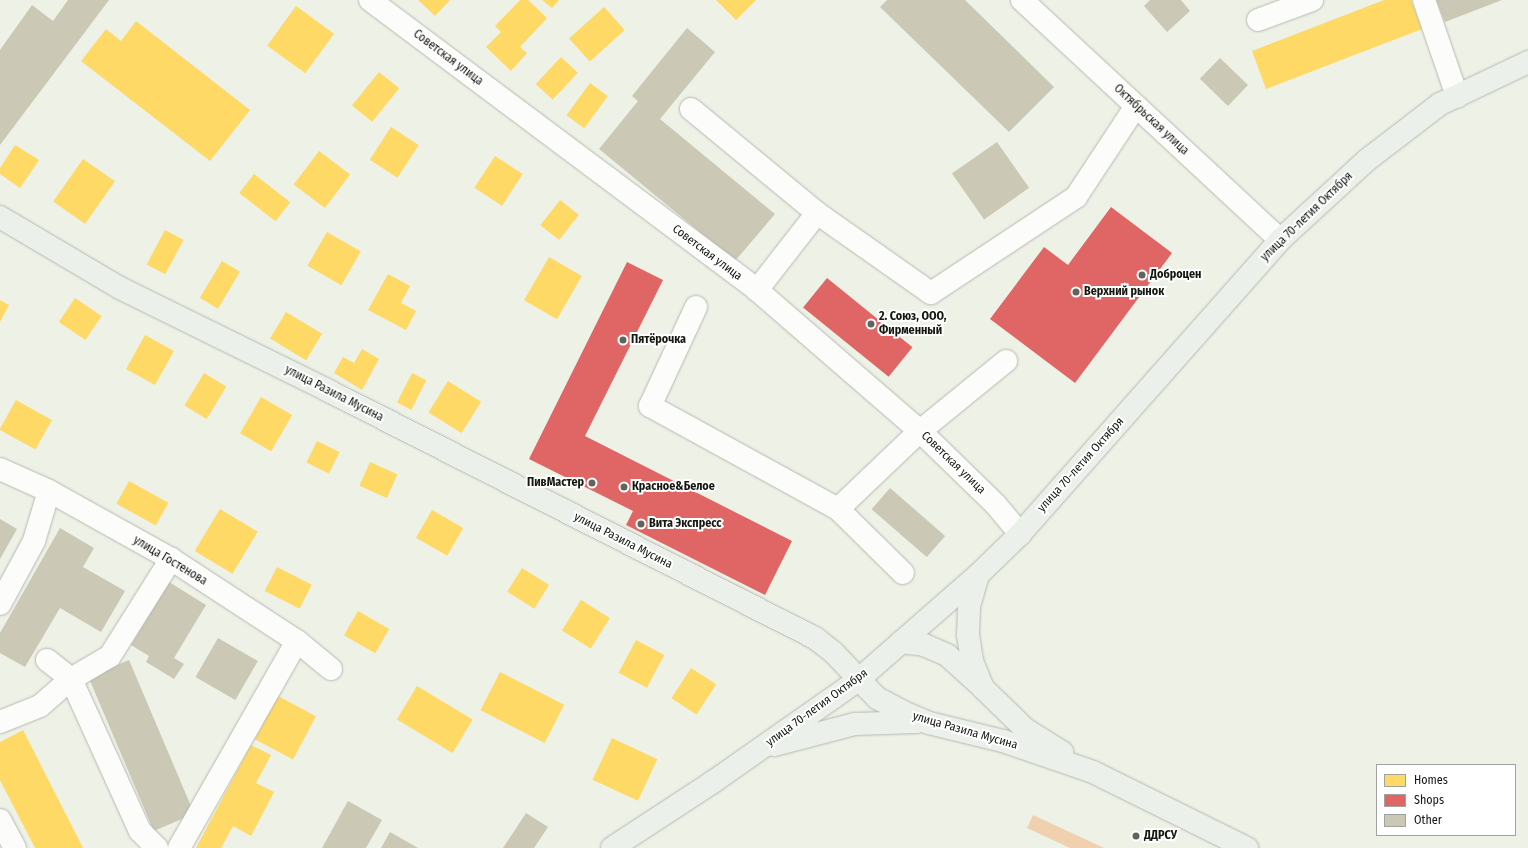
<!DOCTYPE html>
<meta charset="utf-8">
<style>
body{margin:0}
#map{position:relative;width:1528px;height:848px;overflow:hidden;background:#eef1e6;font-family:"Fira Sans Condensed",sans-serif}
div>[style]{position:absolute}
.forest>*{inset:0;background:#f0d0ae}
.homes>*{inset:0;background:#ffd966;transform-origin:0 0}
.shops>*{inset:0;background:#e06666;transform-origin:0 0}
.building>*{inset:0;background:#cbc8b5;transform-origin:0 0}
.roads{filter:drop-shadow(0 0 1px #b6b9b1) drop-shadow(0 0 1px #b6b9b1)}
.minor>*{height:22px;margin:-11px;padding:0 11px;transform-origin:11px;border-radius:11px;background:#fcfdfb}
.major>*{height:22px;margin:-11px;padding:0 11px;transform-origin:11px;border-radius:11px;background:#ebf0eb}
.dots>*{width:11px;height:11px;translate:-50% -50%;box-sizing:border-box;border:2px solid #fff;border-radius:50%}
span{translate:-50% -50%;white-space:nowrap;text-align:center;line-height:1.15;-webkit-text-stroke:4px #fff;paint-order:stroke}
.street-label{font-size:12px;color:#151810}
.poi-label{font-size:12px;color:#151810;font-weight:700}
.left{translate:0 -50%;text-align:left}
.right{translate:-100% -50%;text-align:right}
.legend{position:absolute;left:1376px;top:764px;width:140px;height:72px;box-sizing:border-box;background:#fff;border:1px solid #a1a39f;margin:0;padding:5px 7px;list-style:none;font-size:12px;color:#151810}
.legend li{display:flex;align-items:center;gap:8px;height:20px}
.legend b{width:20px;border:1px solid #a1a39f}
</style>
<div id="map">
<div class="forest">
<div style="clip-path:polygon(1033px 815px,1104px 848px,1070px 848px,1027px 828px)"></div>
</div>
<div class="homes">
<div style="clip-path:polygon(418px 0,450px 0,435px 16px)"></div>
<div style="clip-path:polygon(520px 0,528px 0,547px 18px,520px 47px,527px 53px,511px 71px,486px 47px,501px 32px,495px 26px)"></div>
<div style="clip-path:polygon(542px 0,559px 0,552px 8px)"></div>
<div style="clip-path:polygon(716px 0,756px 0,736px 20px)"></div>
<div style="clip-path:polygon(1384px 0,1411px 0,1422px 29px,1266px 89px,1252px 51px)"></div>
<div style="left:296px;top:6px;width:47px;height:49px;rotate:36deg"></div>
<div style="left:604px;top:7px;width:31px;height:47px;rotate:48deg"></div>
<div style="clip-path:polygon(136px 21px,250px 110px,210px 161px,81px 61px,106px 29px,121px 41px)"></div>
<div style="left:561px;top:57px;width:23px;height:37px;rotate:43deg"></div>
<div style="left:379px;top:72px;width:26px;height:43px;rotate:39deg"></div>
<div style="left:590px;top:83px;width:22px;height:40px;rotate:36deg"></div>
<div style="left:391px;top:127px;width:33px;height:39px;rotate:33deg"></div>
<div style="clip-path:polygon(15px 145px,39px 160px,20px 188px,0 174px,0 168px)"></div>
<div style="left:319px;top:151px;width:39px;height:42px;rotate:37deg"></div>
<div style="left:495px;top:156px;width:33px;height:38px;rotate:33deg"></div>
<div style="left:83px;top:159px;width:39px;height:52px;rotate:35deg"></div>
<div style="left:254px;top:174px;width:46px;height:24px;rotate:38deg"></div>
<div style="left:560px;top:200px;width:24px;height:32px;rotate:38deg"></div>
<div style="left:165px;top:230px;width:21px;height:39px;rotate:28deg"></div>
<div style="left:327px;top:232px;width:39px;height:39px;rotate:30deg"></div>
<div style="left:549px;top:257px;width:38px;height:50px;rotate:30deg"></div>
<div style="left:222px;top:261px;width:21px;height:43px;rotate:31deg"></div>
<div style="clip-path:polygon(388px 274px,410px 286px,401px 303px,416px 311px,406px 330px,368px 310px)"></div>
<div style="left:75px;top:298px;width:32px;height:29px;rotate:34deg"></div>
<div style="clip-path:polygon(0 300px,9px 305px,0 322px)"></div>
<div style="left:286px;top:312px;width:42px;height:31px;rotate:31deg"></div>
<div style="left:145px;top:335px;width:33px;height:39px;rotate:29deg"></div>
<div style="clip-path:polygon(362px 349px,379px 359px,362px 390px,334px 373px,343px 357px,354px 363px)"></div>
<div style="left:204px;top:373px;width:26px;height:38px;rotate:31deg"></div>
<div style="left:412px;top:373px;width:16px;height:33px;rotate:27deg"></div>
<div style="left:448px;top:381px;width:39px;height:37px;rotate:32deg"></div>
<div style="left:261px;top:397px;width:36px;height:42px;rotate:30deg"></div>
<div style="left:16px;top:400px;width:41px;height:34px;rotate:29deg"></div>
<div style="left:317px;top:441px;width:25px;height:24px;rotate:26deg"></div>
<div style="left:370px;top:462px;width:30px;height:26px;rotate:24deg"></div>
<div style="left:129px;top:481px;width:45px;height:26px;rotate:29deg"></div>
<div style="left:220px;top:509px;width:44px;height:49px;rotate:31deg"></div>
<div style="left:432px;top:510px;width:36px;height:32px;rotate:30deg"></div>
<div style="left:277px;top:567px;width:39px;height:27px;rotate:27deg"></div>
<div style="left:522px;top:568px;width:32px;height:28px;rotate:32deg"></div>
<div style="left:581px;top:600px;width:34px;height:36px;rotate:32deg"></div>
<div style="left:358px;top:611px;width:36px;height:28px;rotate:30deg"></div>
<div style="left:636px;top:640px;width:32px;height:37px;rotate:28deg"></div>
<div style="left:691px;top:668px;width:30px;height:36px;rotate:33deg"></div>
<div style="left:500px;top:672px;width:72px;height:43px;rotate:27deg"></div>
<div style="left:417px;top:686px;width:65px;height:39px;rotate:31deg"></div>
<div style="left:278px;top:696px;width:43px;height:49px;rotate:28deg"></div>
<div style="clip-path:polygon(23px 730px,83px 848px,35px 848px,0 780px,0 742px)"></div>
<div style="left:612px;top:738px;width:50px;height:46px;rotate:25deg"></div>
<div style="clip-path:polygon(251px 745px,271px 755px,256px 783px,274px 792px,251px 836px,233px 826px,221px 848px,196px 848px)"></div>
</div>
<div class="shops">
<div style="clip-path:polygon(1111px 207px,1172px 253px,1075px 383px,990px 319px,1044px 247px,1068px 265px)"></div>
<div style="clip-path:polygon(627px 262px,663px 280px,585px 436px,792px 541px,765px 595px,626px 525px,633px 511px,529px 459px)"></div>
<div style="left:827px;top:278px;width:110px;height:38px;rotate:39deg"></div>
</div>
<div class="building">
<div style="clip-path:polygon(68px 0,109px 0,0 145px,0 50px,32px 5px,53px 21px)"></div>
<div style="clip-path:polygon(887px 0,965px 0,1054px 87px,1009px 132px,880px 7px)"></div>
<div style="clip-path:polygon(1150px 0,1181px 0,1190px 11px,1167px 32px,1144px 6px)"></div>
<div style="clip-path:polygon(1436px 0,1502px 0,1445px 22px)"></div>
<div style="clip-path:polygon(687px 28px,715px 52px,660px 119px,775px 214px,735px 261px,599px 149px,638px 101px,632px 96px)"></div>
<div style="left:1220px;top:58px;width:39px;height:29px;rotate:44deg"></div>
<div style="left:997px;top:142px;width:56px;height:55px;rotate:55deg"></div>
<div style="left:890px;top:488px;width:73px;height:28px;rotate:41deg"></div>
<div style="clip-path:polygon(0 519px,17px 529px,0 559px)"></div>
<div style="clip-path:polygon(60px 528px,94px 548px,83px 567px,125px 591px,101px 632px,60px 608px,25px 667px,0 653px,0 633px)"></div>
<div style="clip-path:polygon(169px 582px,206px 605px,174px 658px,184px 664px,174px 679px,146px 662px,149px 656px,131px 645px)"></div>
<div style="left:218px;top:638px;width:46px;height:45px;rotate:30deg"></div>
<div style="left:129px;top:660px;width:167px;height:44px;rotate:67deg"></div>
<div style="clip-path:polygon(348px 801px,382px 820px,366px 848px,322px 848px)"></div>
<div style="clip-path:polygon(526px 813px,548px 827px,534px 848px,503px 848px)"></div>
<div style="clip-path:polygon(390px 832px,418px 848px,381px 848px)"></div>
</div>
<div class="roads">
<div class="minor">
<div style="left:370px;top:0;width:484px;rotate:36.8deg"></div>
<div style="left:757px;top:290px;width:216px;rotate:40.9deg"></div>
<div style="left:920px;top:431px;width:106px;rotate:44.2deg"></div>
<div style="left:996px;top:505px;width:38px;rotate:50deg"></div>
<div style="left:1022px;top:0;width:352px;rotate:42.9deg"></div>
<div style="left:1424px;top:0;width:102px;rotate:71deg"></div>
<div style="left:1258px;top:20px;width:58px;rotate:-20.3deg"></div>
<div style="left:691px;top:109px;width:163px;rotate:39.5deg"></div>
<div style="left:817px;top:213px;width:98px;rotate:127.9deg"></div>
<div style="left:817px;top:213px;width:139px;rotate:35.1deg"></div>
<div style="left:931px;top:293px;width:174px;rotate:-33.5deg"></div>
<div style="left:1076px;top:197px;width:109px;rotate:-56.6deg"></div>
<div style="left:696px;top:307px;width:109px;rotate:114.9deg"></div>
<div style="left:650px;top:406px;width:214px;rotate:28.7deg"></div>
<div style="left:838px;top:509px;width:91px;rotate:44.6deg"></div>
<div style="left:0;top:469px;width:54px;rotate:24.2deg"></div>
<div style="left:49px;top:491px;width:140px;rotate:29.1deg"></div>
<div style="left:171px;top:559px;width:150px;rotate:33.1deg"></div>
<div style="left:297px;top:641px;width:44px;rotate:39.5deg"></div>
<div style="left:838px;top:509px;width:113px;rotate:-43.6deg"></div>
<div style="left:920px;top:431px;width:111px;rotate:-39.1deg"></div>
<div style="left:0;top:604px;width:72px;rotate:-61.6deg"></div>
<div style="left:34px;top:541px;width:52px;rotate:-73.3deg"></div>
<div style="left:47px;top:660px;width:31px;rotate:38deg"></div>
<div style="left:71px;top:679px;width:167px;rotate:65.6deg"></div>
<div style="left:140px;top:831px;width:24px;rotate:45deg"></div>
<div style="left:0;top:722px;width:43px;rotate:-21.8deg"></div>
<div style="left:40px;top:706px;width:41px;rotate:-41.1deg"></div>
<div style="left:71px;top:679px;width:45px;rotate:-30.5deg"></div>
<div style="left:110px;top:656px;width:115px;rotate:-57.8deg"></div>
<div style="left:0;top:820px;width:32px;rotate:62deg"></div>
<div style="left:179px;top:848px;width:238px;rotate:-60.3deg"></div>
</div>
<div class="major">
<div style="left:0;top:217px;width:139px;rotate:30.6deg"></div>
<div style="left:120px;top:288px;width:231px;rotate:26.2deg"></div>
<div style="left:327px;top:390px;width:547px;rotate:26.94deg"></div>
<div style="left:815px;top:638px;width:23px;rotate:38deg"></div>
<div style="left:833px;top:652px;width:64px;rotate:46.3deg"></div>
<div style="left:877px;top:698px;width:30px;rotate:28deg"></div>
<div style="left:903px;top:712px;width:28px;rotate:23deg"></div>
<div style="left:929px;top:723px;width:76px;rotate:13.7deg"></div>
<div style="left:1003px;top:741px;width:95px;rotate:19deg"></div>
<div style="left:1093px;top:772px;width:172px;rotate:26.3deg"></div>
<div style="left:978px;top:575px;width:33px;rotate:106deg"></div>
<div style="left:969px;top:607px;width:28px;rotate:92deg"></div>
<div style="left:968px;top:635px;width:26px;rotate:81deg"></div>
<div style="left:972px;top:661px;width:29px;rotate:68deg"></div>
<div style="left:983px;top:688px;width:59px;rotate:44.3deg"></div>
<div style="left:1025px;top:729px;width:44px;rotate:31.9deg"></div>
<div style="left:901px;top:642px;width:23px;rotate:7deg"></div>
<div style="left:924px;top:645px;width:25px;rotate:23deg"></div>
<div style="left:947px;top:655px;width:43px;rotate:42.2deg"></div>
<div style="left:774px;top:745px;width:84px;rotate:-14.5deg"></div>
<div style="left:855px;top:724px;width:62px;rotate:-1.8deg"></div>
<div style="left:612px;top:848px;width:121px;rotate:-33.2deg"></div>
<div style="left:713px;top:782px;width:177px;rotate:-35.1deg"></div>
<div style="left:858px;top:680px;width:159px;rotate:-41.2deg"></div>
<div style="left:978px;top:575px;width:59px;rotate:-44.3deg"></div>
<div style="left:1020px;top:534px;width:392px;rotate:-48.5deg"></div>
<div style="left:1280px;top:240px;width:118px;rotate:-42.6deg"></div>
<div style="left:1367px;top:160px;width:92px;rotate:-37.5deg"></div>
<div style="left:1440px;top:104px;width:98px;rotate:-25.5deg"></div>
</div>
</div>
<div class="dots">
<div style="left:1142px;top:275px;background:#61645b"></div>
<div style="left:1076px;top:292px;background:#61645b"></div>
<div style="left:871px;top:324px;background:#61645b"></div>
<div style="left:623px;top:340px;background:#61645b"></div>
<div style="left:592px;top:483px;background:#61645b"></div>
<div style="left:624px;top:487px;background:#61645b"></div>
<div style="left:641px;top:524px;background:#61645b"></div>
<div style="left:1136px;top:836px;background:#61645b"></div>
</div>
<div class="street-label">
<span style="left:448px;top:58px;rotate:37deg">Советская улица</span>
<span style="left:1151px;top:120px;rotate:43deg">Октябрьская улица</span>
<span style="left:1307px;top:217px;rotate:-44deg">улица 70-летия Октября</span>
<span style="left:707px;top:253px;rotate:37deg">Советская улица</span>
<span style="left:334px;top:394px;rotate:27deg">улица Разила Мусина</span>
<span style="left:953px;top:463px;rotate:44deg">Советская улица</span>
<span style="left:1081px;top:465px;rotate:-48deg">улица 70-летия Октября</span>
<span style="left:623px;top:541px;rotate:27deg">улица Разила Мусина</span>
<span style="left:170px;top:561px;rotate:31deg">улица Гостенова</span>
<span style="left:817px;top:708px;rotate:-36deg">улица 70-летия Октября</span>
<span style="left:965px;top:731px;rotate:16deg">улица Разила Мусина</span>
</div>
<div class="poi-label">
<span class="left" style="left:1150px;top:275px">Доброцен</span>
<span class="left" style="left:1084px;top:292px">Верхний рынок</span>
<span class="left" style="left:879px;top:324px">2. Союз, ООО,<br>Фирменный</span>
<span class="left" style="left:631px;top:340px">Пятёрочка</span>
<span class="right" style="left:584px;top:483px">ПивМастер</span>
<span class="left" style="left:632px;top:487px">Красное&amp;Белое</span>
<span class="left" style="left:649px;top:524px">Вита Экспресс</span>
<span class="left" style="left:1144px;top:836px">ДДРСУ</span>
</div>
<ul class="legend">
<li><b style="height:11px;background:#ffd966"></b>Homes</li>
<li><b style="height:11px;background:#e06666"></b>Shops</li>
<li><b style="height:11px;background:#cbc8b5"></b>Other</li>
</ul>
</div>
